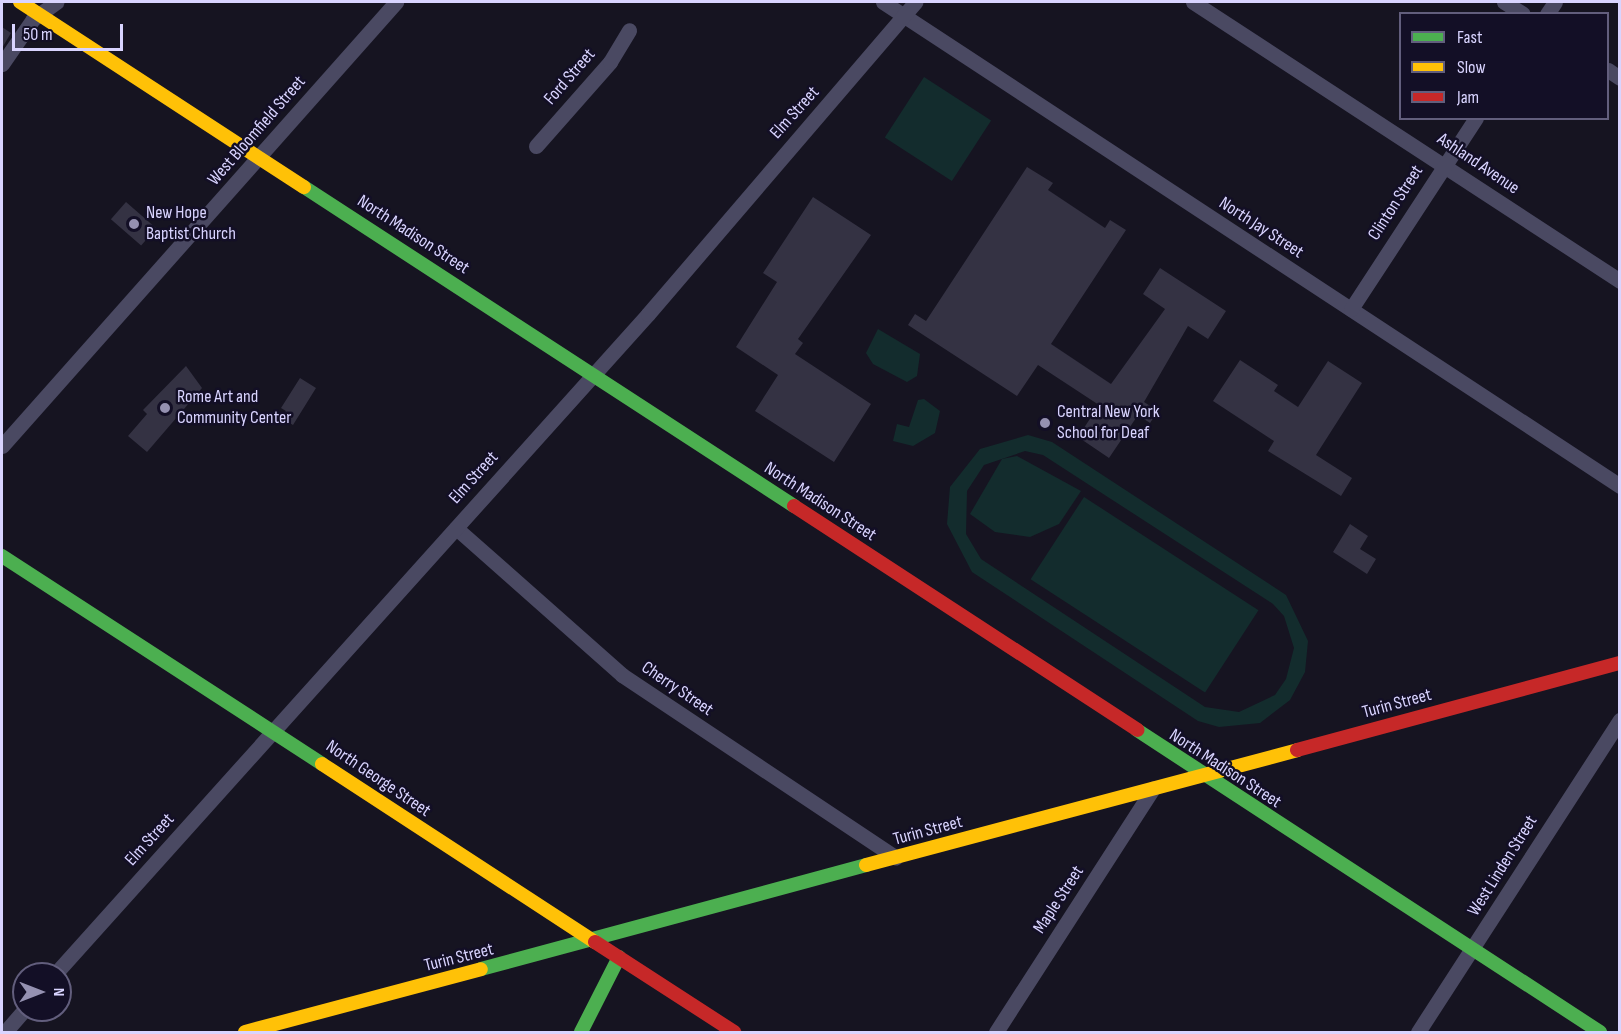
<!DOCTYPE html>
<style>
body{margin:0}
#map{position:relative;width:1621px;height:1034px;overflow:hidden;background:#161421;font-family:"Sofia Sans Condensed",sans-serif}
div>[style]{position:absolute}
.green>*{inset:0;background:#132c2d;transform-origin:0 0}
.building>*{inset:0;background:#343243;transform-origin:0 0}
.street>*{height:15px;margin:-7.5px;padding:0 7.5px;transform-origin:7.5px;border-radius:7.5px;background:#4a4962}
.fast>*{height:14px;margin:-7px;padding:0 7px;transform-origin:7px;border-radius:7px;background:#4caf50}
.slow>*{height:14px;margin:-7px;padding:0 7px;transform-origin:7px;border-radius:7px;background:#ffc107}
.jam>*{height:14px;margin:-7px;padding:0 7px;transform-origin:7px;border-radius:7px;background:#c62828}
.dots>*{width:16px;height:16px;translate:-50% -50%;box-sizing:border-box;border:3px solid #130f26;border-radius:50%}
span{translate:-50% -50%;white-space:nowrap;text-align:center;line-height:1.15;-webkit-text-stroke:5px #130f26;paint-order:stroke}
.street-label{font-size:18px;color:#d9d4ff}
.poi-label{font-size:18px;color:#d9d4ff}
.left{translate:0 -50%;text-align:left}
.frame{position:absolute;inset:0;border:3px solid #d9d4ff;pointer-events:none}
.legend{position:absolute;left:1399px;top:12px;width:210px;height:108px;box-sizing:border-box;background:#130f26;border:2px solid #625e7d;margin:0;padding:8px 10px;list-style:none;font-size:18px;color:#d9d4ff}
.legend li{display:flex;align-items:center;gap:12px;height:30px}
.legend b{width:30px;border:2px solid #625e7d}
.north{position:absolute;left:12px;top:962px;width:60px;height:60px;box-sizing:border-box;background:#130f26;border:2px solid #625e7d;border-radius:50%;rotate:90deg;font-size:16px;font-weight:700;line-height:24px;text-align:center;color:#d9d4ff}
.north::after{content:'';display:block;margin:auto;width:21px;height:27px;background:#9591b1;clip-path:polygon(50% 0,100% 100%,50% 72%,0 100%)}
.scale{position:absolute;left:12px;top:24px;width:111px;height:27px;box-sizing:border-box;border:3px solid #d9d4ff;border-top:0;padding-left:8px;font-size:18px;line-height:21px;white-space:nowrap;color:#d9d4ff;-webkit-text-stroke:4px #130f26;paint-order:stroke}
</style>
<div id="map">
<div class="green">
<div style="left:924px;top:77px;width:80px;height:72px;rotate:33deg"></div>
<div style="clip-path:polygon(878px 329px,920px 354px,917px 376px,907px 382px,873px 364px,866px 353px)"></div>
<div style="clip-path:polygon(924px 399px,940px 411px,935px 433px,913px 446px,893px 441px,897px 424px,909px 427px,918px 400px)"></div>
<div style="clip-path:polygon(evenodd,1028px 435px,1052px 442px,1286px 595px,1308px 641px,1305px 672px,1290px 700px,1260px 723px,1219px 727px,1198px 721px,972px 572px,947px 524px,950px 487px,980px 449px,1028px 435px,1025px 451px,1043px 455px,1273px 604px,1284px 616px,1294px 648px,1286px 679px,1275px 695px,1239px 712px,1205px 707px,981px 559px,966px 534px,967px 491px,984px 465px,1025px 451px)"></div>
<div style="clip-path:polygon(1017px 456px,1081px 491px,1059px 524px,1030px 537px,995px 532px,970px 514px,1002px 459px)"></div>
<div style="left:1084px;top:497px;width:208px;height:98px;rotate:33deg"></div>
</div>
<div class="building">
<div style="clip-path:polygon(2px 27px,11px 33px,2px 48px)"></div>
<div style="clip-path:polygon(1027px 167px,1053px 183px,1048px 190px,1105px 228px,1110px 220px,1126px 230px,1051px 344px,1111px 384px,1165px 309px,1143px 294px,1160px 268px,1226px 311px,1208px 339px,1188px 326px,1144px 402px,1158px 411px,1150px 423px,1138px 415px,1109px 458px,1078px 437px,1099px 405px,1038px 365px,1017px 396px,908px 325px,915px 314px,926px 321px)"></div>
<div style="clip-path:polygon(813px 197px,871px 235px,798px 339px,803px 343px,795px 354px,871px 404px,834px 462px,755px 411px,778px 375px,736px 347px,777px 282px,763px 273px)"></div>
<div style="left:126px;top:202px;width:40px;height:23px;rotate:41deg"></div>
<div style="clip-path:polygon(1240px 360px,1278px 385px,1274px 391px,1298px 407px,1328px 361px,1362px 383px,1316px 455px,1352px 478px,1341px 496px,1268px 451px,1274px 441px,1213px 401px)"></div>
<div style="clip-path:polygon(186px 366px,202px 388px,147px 452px,128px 436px,147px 414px,143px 410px)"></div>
<div style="clip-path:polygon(300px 378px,316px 388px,293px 425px,282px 418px,286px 411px,281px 408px)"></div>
<div style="clip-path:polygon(1350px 524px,1368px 536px,1360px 549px,1376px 559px,1367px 574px,1333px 552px)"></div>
</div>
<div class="street">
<div style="left:883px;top:2px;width:882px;rotate:33.29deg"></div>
<div style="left:1193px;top:2px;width:510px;rotate:33.16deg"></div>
<div style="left:1504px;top:2px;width:22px;rotate:32deg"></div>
<div style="left:1547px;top:14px;width:14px;rotate:-56deg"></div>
<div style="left:2px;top:64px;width:55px;rotate:-55.4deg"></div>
<div style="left:33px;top:19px;width:29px;rotate:-36deg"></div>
<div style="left:1608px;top:70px;width:14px;rotate:34deg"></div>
<div style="left:536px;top:146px;width:112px;rotate:-48.6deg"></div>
<div style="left:610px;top:62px;width:37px;rotate:-59deg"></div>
<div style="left:1351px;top:309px;width:228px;rotate:-56.8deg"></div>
<div style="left:2px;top:446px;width:594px;rotate:-48.41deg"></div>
<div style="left:456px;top:528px;width:222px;rotate:41.5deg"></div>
<div style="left:622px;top:675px;width:329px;rotate:33.7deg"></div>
<div style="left:55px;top:974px;width:887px;rotate:-48.06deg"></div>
<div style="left:648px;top:314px;width:411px;rotate:-49.4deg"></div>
<div style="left:5px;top:1032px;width:29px;rotate:-49deg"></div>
<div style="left:996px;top:1032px;width:290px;rotate:-57.2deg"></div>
<div style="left:1418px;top:1032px;width:372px;rotate:-57.1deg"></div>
</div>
<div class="fast">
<div style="left:304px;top:187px;width:585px;rotate:33.06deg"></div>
<div style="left:2px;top:556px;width:382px;rotate:33deg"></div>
<div style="left:1137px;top:730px;width:553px;rotate:33.12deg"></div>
<div style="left:481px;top:969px;width:399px;rotate:-15.1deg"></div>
<div style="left:581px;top:1032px;width:84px;rotate:-63.1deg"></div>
</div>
<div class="slow">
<div style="left:20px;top:2px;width:339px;rotate:33.1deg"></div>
<div style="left:322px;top:764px;width:326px;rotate:33.1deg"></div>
<div style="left:866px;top:865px;width:446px;rotate:-14.9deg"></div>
<div style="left:245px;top:1032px;width:244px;rotate:-14.9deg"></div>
</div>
<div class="jam">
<div style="left:794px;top:506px;width:410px;rotate:33.1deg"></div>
<div style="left:1297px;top:750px;width:335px;rotate:-15.1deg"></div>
<div style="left:595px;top:942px;width:166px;rotate:32.9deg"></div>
</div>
<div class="dots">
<div style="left:134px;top:224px;background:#9591b1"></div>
<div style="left:165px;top:408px;background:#9591b1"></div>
<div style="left:1045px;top:423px;background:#9591b1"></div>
</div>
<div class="street-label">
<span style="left:570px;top:77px;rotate:-49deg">Ford Street</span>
<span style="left:795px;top:113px;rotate:-48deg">Elm Street</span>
<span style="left:257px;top:131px;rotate:-49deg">West Bloomfield Street</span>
<span style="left:1478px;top:164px;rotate:34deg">Ashland Avenue</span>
<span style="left:1396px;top:203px;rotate:-57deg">Clinton Street</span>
<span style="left:1261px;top:228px;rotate:33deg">North Jay Street</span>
<span style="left:413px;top:235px;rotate:33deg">North Madison Street</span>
<span style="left:474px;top:478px;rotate:-48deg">Elm Street</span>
<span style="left:820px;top:502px;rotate:33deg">North Madison Street</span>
<span style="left:677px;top:689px;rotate:34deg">Cherry Street</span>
<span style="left:1397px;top:704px;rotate:-15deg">Turin Street</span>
<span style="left:1225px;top:769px;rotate:33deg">North Madison Street</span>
<span style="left:378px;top:779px;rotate:34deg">North George Street</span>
<span style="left:928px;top:831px;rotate:-15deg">Turin Street</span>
<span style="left:150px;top:840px;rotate:-48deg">Elm Street</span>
<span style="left:1503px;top:866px;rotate:-58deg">West Linden Street</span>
<span style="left:1059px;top:900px;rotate:-57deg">Maple Street</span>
<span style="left:459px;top:958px;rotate:-14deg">Turin Street</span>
</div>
<div class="poi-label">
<span class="left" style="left:146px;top:224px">New Hope<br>Baptist Church</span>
<span class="left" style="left:177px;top:408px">Rome Art and<br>Community Center</span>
<span class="left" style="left:1057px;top:423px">Central New York<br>School for Deaf</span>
</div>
<div class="frame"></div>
<ul class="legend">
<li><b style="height:8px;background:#4caf50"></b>Fast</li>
<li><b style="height:8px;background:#ffc107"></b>Slow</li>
<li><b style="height:8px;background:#c62828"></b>Jam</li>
</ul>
<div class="north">N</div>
<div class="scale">50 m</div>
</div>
